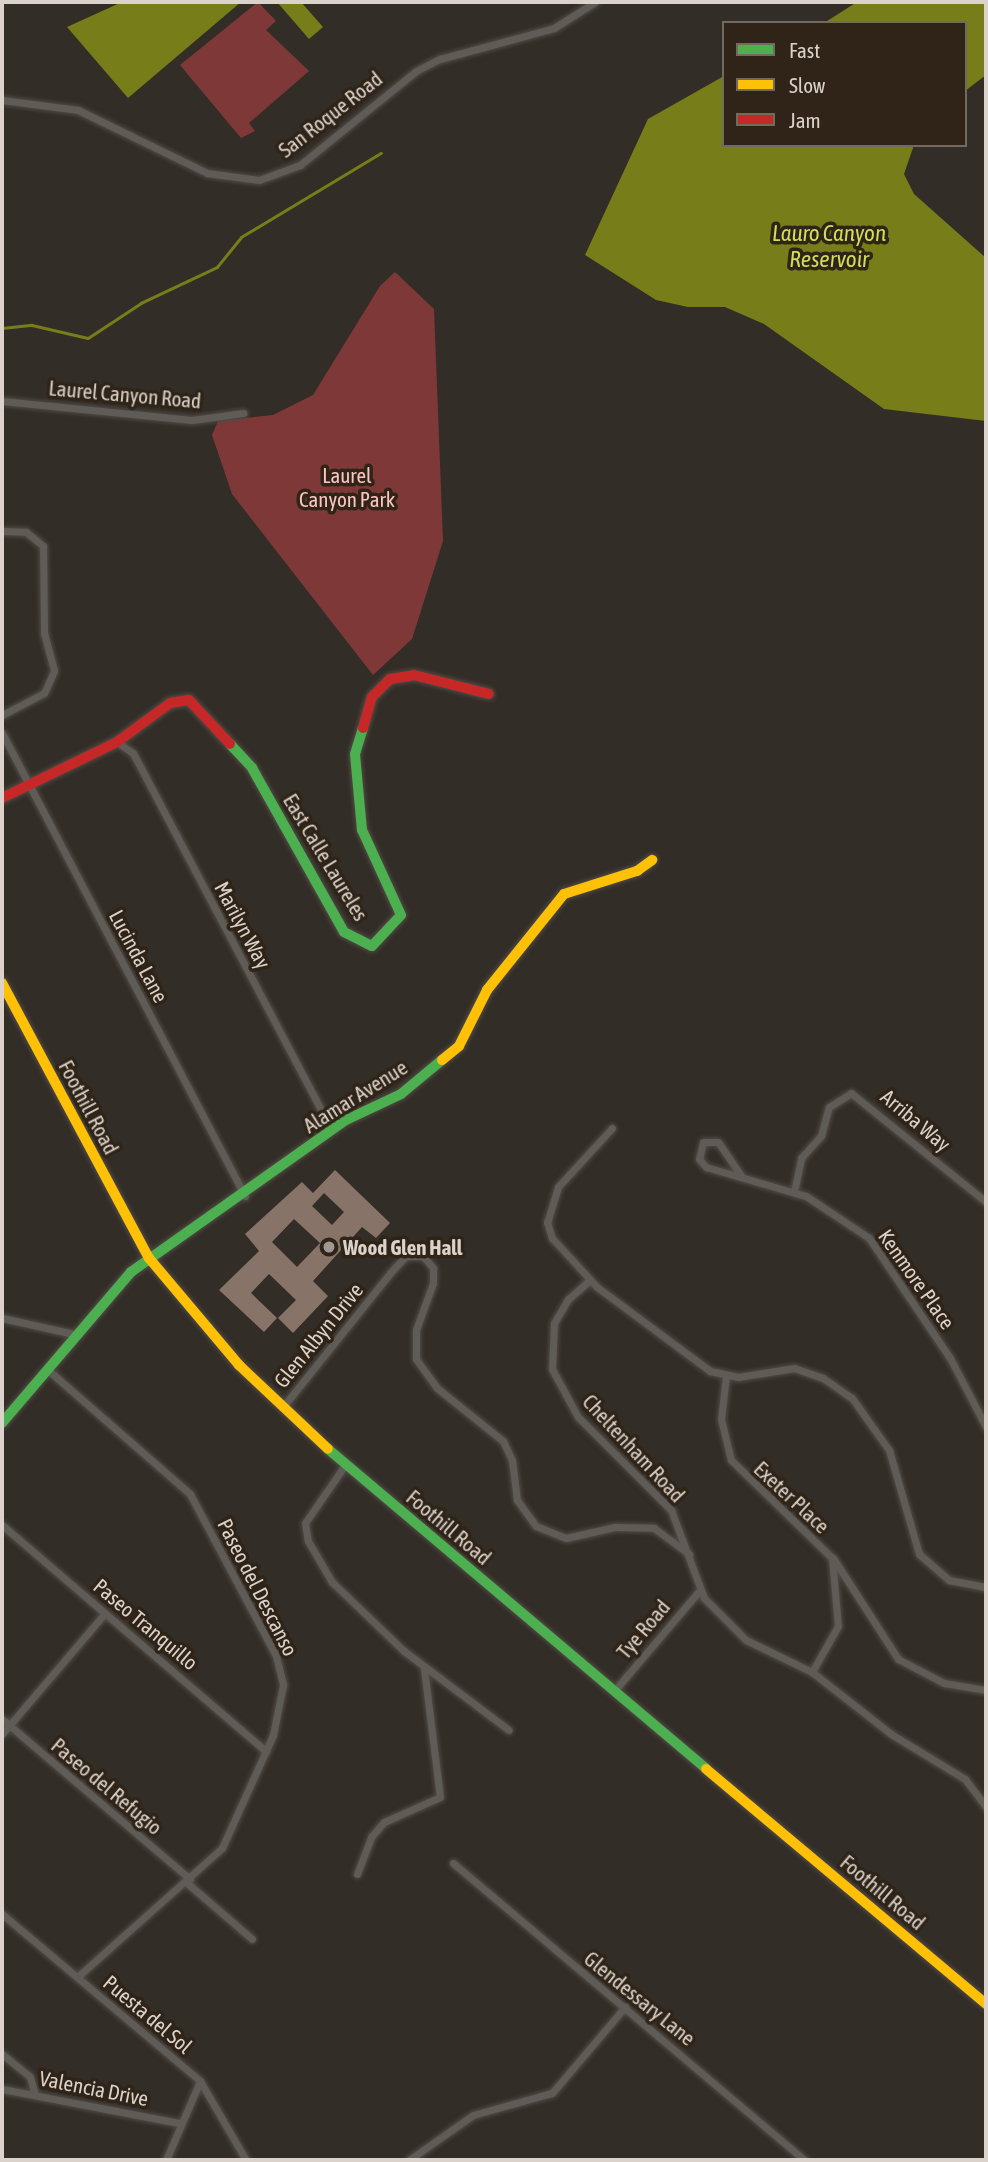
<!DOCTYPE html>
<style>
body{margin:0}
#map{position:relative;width:988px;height:2162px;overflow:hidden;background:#332d27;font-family:"Asap Condensed",sans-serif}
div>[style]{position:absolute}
.green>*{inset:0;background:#7f3838}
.water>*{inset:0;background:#777d18}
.stream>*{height:2.5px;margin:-1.25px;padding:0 1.25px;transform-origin:1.25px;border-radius:1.25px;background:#777d18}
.building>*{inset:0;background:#887368}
.roads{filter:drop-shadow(0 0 2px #504b45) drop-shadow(0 0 2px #504b45)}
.street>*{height:7px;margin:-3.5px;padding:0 3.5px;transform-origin:3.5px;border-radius:3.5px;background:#5f5b56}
.fast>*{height:10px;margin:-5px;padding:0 5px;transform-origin:5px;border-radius:5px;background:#4caf50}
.slow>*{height:10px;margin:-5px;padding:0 5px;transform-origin:5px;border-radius:5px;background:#ffc107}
.jam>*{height:10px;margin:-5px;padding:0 5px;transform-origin:5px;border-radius:5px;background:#c62828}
.dots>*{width:19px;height:19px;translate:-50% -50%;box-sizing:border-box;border:4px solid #2f2417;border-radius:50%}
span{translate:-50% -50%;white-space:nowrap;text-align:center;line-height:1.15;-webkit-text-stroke:7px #2f2417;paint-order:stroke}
.street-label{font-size:21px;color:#dad2cb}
.park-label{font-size:21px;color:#fbc5c2}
.poi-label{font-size:21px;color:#dad2cb;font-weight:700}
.left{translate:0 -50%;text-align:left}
.water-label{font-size:23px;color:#d2dd58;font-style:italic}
.frame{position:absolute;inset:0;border:4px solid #dad2cb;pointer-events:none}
.legend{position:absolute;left:722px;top:21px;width:245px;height:126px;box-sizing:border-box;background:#2f2417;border:2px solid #736a5f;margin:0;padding:9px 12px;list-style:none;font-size:21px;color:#dad2cb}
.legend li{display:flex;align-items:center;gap:14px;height:35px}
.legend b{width:35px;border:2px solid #736a5f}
</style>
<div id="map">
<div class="green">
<div style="clip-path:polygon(258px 2px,276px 21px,266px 30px,309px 71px,249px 123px,255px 131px,241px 138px,180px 65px)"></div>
<div style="clip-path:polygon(395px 272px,434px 309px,443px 541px,412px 639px,373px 675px,232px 494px,212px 435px,218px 421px,273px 415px,313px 395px,380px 286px)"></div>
</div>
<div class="water">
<div style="clip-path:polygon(122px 2px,241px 2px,128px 98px,67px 27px)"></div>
<div style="clip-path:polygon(277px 2px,301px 2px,323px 27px,309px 39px)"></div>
<div style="clip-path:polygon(857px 2px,986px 2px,986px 75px,965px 91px,965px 23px,824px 23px)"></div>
<div style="clip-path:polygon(724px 76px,724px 145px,914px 145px,904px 174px,914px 194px,986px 258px,986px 421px,884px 409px,764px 324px,725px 307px,688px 307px,656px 300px,585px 255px,648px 119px)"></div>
</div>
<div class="stream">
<div style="left:2px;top:328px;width:30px;rotate:-6deg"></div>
<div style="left:32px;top:325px;width:57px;rotate:13.1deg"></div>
<div style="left:88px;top:338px;width:64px;rotate:-33.4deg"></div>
<div style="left:141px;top:303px;width:84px;rotate:-25.3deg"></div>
<div style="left:217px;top:267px;width:38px;rotate:-51deg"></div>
<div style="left:241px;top:237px;width:163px;rotate:-31deg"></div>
</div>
<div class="building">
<div style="clip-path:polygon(evenodd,335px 1170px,390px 1223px,376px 1238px,362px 1227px,313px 1281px,328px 1296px,293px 1333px,278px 1318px,296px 1300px,269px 1274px,251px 1293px,277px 1318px,264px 1332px,219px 1290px,259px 1251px,245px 1234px,302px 1182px,313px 1193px,335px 1170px,324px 1193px,344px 1212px,332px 1225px,312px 1206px,324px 1193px,335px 1170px,294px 1219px,320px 1243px,297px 1267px,272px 1242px,294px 1219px)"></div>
</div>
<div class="roads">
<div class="street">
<div style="left:2px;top:100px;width:77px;rotate:7.5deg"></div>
<div style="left:78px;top:110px;width:144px;rotate:26deg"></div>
<div style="left:207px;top:173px;width:52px;rotate:7.7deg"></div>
<div style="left:259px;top:180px;width:44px;rotate:-20.1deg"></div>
<div style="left:300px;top:165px;width:149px;rotate:-39deg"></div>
<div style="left:416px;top:71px;width:27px;rotate:-27deg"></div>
<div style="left:440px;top:59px;width:118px;rotate:-15.2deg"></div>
<div style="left:554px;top:28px;width:49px;rotate:-32.4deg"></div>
<div style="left:2px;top:401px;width:191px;rotate:5.7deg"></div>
<div style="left:192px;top:420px;width:52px;rotate:-7.7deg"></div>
<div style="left:2px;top:531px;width:24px;rotate:2deg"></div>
<div style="left:26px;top:532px;width:22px;rotate:39deg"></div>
<div style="left:43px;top:546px;width:87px;rotate:89.3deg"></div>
<div style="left:44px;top:633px;width:39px;rotate:75deg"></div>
<div style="left:54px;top:671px;width:24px;rotate:114deg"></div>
<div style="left:44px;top:693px;width:47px;rotate:152.4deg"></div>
<div style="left:2px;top:733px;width:523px;rotate:62.31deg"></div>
<div style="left:117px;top:742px;width:19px;rotate:35deg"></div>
<div style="left:133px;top:753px;width:426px;rotate:62.2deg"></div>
<div style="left:612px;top:1128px;width:80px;rotate:132.5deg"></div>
<div style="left:558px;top:1187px;width:37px;rotate:107deg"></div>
<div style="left:547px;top:1222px;width:17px;rotate:73deg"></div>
<div style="left:552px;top:1238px;width:67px;rotate:47.4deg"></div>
<div style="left:597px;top:1287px;width:141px;rotate:36.6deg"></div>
<div style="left:710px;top:1371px;width:29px;rotate:12deg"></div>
<div style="left:738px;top:1377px;width:57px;rotate:-9.1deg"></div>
<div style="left:794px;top:1368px;width:31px;rotate:19deg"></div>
<div style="left:823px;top:1378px;width:35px;rotate:35deg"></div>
<div style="left:852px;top:1398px;width:64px;rotate:54.6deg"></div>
<div style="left:889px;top:1450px;width:108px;rotate:73.9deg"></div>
<div style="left:919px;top:1554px;width:40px;rotate:41deg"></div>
<div style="left:949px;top:1580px;width:38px;rotate:11deg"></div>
<div style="left:742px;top:1177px;width:42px;rotate:-124.4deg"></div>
<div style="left:718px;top:1142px;width:15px;rotate:180deg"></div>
<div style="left:703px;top:1142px;width:17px;rotate:103deg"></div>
<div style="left:699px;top:1159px;width:11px;rotate:49deg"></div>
<div style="left:706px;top:1167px;width:104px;rotate:16.2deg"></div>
<div style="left:806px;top:1196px;width:76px;rotate:33.7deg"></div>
<div style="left:869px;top:1238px;width:145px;rotate:56deg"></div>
<div style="left:950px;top:1358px;width:78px;rotate:62.4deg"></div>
<div style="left:794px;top:1192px;width:35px;rotate:-78deg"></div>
<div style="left:801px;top:1158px;width:30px;rotate:-48deg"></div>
<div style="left:821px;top:1136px;width:30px;rotate:-75deg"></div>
<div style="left:829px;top:1107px;width:26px;rotate:-32deg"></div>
<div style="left:851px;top:1093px;width:174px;rotate:38.9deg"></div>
<div style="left:590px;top:1280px;width:29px;rotate:139deg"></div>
<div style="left:568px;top:1299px;width:28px;rotate:120deg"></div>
<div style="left:554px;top:1323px;width:46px;rotate:92.5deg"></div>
<div style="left:552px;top:1369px;width:55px;rotate:61.6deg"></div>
<div style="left:578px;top:1417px;width:132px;rotate:45deg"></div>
<div style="left:671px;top:1510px;width:94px;rotate:69.4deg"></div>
<div style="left:704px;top:1598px;width:59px;rotate:45deg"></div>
<div style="left:746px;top:1640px;width:73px;rotate:25.9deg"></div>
<div style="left:812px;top:1672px;width:100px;rotate:38.1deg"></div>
<div style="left:891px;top:1734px;width:87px;rotate:31.3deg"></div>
<div style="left:965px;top:1779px;width:35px;rotate:53deg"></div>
<div style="left:2px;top:1318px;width:78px;rotate:12.6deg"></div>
<div style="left:48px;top:1370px;width:189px;rotate:41.1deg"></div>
<div style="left:190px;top:1494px;width:183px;rotate:62deg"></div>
<div style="left:276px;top:1656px;width:30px;rotate:76deg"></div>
<div style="left:283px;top:1685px;width:51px;rotate:101.3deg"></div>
<div style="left:273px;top:1735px;width:124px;rotate:114.3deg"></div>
<div style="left:222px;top:1848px;width:194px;rotate:138.3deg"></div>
<div style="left:726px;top:1376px;width:43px;rotate:96.6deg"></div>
<div style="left:721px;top:1419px;width:42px;rotate:76.3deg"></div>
<div style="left:731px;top:1460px;width:141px;rotate:44.1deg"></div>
<div style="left:832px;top:1558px;width:68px;rotate:85deg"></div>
<div style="left:838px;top:1626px;width:53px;rotate:119.5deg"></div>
<div style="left:282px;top:1408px;width:173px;rotate:-51.3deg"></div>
<div style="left:390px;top:1273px;width:23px;rotate:-47deg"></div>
<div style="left:406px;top:1256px;width:17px"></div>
<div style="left:423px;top:1256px;width:16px;rotate:50deg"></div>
<div style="left:433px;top:1268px;width:15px;rotate:90deg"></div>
<div style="left:433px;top:1283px;width:50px;rotate:109.9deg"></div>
<div style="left:416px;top:1330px;width:29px;rotate:90deg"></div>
<div style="left:416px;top:1359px;width:36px;rotate:54deg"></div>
<div style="left:437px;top:1388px;width:85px;rotate:38.8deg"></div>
<div style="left:503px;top:1441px;width:21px;rotate:65deg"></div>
<div style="left:512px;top:1460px;width:40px;rotate:82.9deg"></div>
<div style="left:517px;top:1500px;width:32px;rotate:54deg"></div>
<div style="left:536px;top:1526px;width:32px;rotate:22deg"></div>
<div style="left:566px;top:1538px;width:50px;rotate:-12.7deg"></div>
<div style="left:615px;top:1527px;width:39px;rotate:1deg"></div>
<div style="left:654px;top:1528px;width:44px;rotate:36.6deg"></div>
<div style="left:345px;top:1465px;width:70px;rotate:124.6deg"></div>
<div style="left:305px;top:1523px;width:18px;rotate:81deg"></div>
<div style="left:308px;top:1541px;width:48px;rotate:59.7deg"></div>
<div style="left:332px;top:1582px;width:100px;rotate:43.8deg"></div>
<div style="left:404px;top:1651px;width:131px;rotate:37deg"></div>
<div style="left:2px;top:1525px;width:348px;rotate:40.6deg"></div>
<div style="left:833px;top:1558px;width:120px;rotate:57.2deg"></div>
<div style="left:898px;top:1659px;width:52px;rotate:27.6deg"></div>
<div style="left:944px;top:1683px;width:43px;rotate:9.5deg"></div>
<div style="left:614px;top:1691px;width:133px;rotate:-49.6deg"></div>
<div style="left:2px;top:1719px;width:247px;rotate:40.4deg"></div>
<div style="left:2px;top:1734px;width:159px;rotate:-49.6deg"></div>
<div style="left:453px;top:1863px;width:461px;rotate:40.2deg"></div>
<div style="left:357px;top:1874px;width:40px;rotate:-69deg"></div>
<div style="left:371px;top:1837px;width:20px;rotate:-49deg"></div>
<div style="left:384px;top:1822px;width:61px;rotate:-24.1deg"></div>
<div style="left:440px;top:1797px;width:130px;rotate:-97.1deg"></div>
<div style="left:186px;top:1882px;width:87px;rotate:40.8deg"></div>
<div style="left:2px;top:1914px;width:259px;rotate:40.1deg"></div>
<div style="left:200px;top:2081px;width:91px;rotate:59.8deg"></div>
<div style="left:2px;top:2054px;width:36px;rotate:39deg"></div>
<div style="left:30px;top:2077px;width:19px;rotate:74deg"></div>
<div style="left:2px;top:2089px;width:180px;rotate:10.9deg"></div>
<div style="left:166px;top:2160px;width:86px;rotate:-66.7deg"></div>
<div style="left:409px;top:2160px;width:78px;rotate:-35.1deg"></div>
<div style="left:473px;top:2115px;width:82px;rotate:-15.6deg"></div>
<div style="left:552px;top:2093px;width:113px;rotate:-49.7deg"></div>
</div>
<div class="fast">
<div style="left:230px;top:744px;width:33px;rotate:47deg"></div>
<div style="left:252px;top:768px;width:188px;rotate:60.7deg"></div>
<div style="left:344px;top:932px;width:31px;rotate:27deg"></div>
<div style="left:372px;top:946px;width:42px;rotate:-46.9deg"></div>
<div style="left:401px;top:915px;width:94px;rotate:-114.6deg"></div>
<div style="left:362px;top:830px;width:76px;rotate:-95.3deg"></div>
<div style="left:355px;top:754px;width:27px;rotate:-73deg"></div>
<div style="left:2px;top:1423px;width:199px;rotate:-49.5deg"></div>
<div style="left:131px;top:1272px;width:263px;rotate:-35.3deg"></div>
<div style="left:346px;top:1120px;width:61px;rotate:-25.3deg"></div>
<div style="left:401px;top:1094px;width:53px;rotate:-39.7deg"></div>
<div style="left:328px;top:1449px;width:495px;rotate:40.2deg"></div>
</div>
<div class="slow">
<div style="left:2px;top:983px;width:312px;rotate:61.9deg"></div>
<div style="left:149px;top:1258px;width:140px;rotate:49.9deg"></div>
<div style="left:239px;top:1365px;width:122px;rotate:43.3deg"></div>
<div style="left:442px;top:1060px;width:22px;rotate:-39deg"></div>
<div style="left:459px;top:1046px;width:63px;rotate:-63.4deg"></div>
<div style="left:487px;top:990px;width:123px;rotate:-51.3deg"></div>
<div style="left:564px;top:894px;width:77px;rotate:-17.5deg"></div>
<div style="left:637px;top:871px;width:19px;rotate:-36deg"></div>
<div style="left:706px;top:1769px;width:366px;rotate:40deg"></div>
</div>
<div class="jam">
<div style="left:363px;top:728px;width:32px;rotate:-74deg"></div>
<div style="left:372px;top:697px;width:25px;rotate:-45deg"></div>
<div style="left:390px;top:679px;width:24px;rotate:-9deg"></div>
<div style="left:414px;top:675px;width:77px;rotate:14.2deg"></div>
<div style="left:2px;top:798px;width:128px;rotate:-26deg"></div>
<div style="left:117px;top:742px;width:66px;rotate:-36.3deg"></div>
<div style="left:170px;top:703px;width:19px;rotate:-9deg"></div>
<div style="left:189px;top:700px;width:60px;rotate:47deg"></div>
</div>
</div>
<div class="dots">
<div style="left:329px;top:1247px;background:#a09892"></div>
</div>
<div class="street-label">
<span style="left:330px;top:114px;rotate:-38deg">San Roque Road</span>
<span style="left:125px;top:394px;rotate:5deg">Laurel Canyon Road</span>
<span style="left:326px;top:857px;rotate:59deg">East Calle Laureles</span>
<span style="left:243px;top:925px;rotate:62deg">Marilyn Way</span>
<span style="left:139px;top:956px;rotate:62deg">Lucinda Lane</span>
<span style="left:355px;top:1096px;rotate:-32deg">Alamar Avenue</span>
<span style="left:89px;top:1107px;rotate:62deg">Foothill Road</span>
<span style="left:916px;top:1120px;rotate:40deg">Arriba Way</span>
<span style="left:917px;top:1279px;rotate:55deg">Kenmore Place</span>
<span style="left:318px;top:1335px;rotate:-51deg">Glen Albyn Drive</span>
<span style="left:634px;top:1448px;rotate:47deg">Cheltenham Road</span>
<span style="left:792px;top:1497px;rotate:43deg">Exeter Place</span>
<span style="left:449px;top:1527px;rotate:40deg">Foothill Road</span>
<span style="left:258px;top:1587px;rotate:63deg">Paseo del Descanso</span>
<span style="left:146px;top:1624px;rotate:40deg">Paseo Tranquillo</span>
<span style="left:643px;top:1629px;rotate:-50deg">Tye Road</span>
<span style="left:107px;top:1786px;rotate:40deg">Paseo del Refugio</span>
<span style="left:883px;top:1892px;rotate:40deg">Foothill Road</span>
<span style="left:640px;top:1998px;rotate:39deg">Glendessary Lane</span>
<span style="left:148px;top:2014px;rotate:40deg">Puesta del Sol</span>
<span style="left:94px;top:2088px;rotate:11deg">Valencia Drive</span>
</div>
<div class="park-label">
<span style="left:347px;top:487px">Laurel<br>Canyon Park</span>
</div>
<div class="poi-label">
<span class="left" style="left:343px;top:1247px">Wood Glen Hall</span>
</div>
<div class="water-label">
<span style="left:829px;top:246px">Lauro Canyon<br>Reservoir</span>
</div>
<div class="frame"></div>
<ul class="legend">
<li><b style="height:9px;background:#4caf50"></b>Fast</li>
<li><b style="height:9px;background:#ffc107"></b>Slow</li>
<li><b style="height:9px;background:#c62828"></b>Jam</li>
</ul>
</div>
